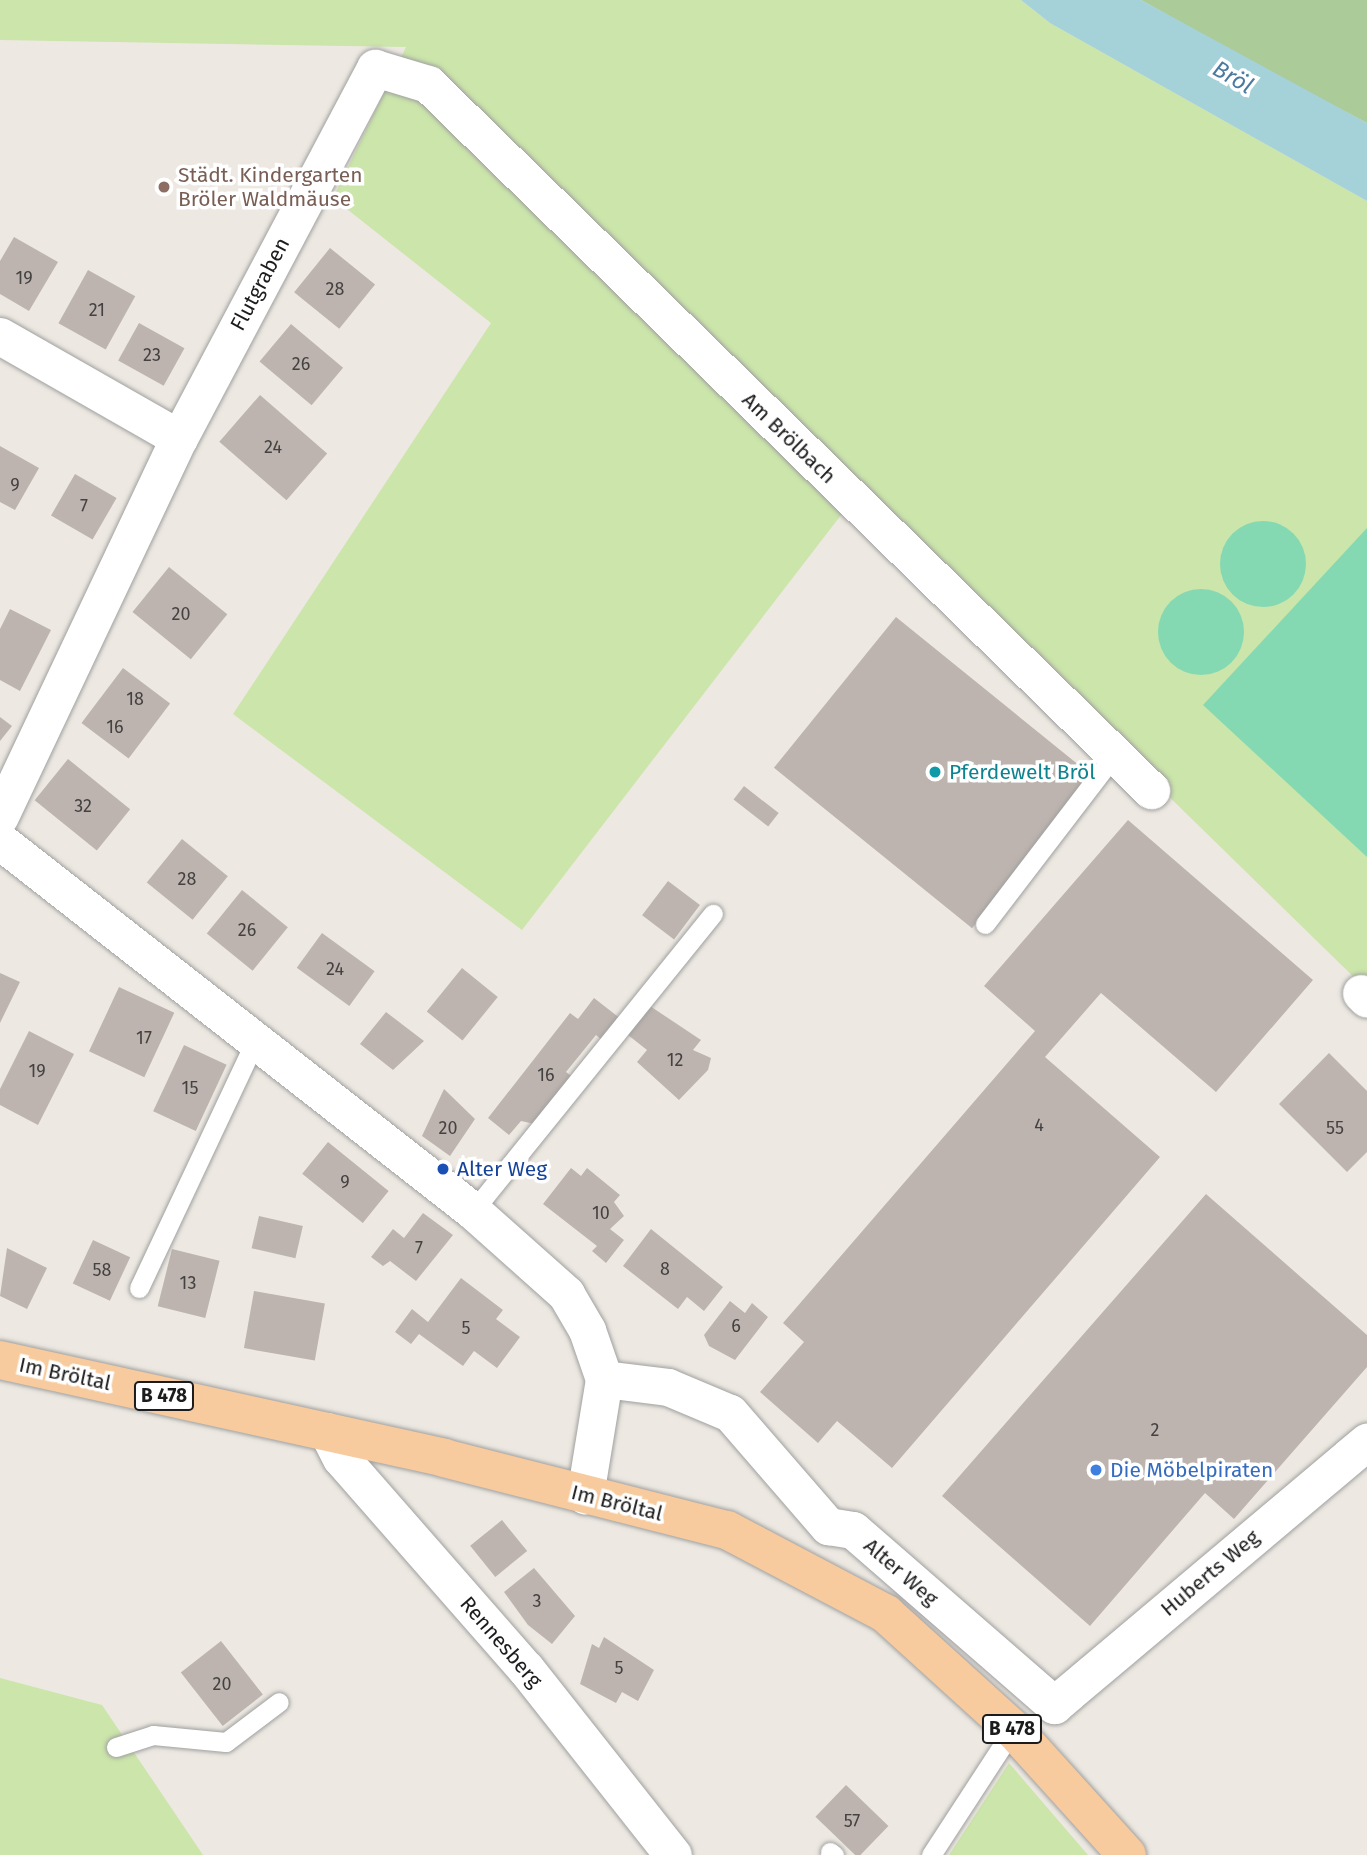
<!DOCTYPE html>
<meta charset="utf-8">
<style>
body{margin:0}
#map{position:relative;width:1367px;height:1855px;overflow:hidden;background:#ede9e2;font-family:"Fira Sans",sans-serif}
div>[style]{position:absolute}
.grass>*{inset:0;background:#cbe5aa}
.forest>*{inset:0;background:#abcb99}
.pitch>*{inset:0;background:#84d9b2}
.round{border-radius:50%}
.water>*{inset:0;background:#a5d1d9}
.building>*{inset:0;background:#bdb4af;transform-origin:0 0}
.roads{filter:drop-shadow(0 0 2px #a0a0a0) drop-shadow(0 0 2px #a0a0a0)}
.service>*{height:19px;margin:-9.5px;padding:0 9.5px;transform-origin:9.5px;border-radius:9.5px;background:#fff}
.minor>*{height:37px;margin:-18.5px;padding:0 18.5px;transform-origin:18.5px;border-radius:18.5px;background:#fff}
.primary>*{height:38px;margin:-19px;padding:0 19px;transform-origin:19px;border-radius:19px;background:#f7cb9e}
.dots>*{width:19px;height:19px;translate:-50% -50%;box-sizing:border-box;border:4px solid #fff;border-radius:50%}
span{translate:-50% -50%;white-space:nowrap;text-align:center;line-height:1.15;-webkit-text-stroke:7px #fff;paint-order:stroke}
.number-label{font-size:18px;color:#444241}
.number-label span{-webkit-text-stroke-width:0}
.shield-label span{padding:2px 5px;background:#fff;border:2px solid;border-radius:5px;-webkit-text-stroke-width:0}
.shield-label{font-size:19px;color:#1c1c1c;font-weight:700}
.education-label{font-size:21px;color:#785e54}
.left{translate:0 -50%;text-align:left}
.street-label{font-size:21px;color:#1c1c1c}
.culture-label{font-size:21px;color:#0d838f}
.transit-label{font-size:21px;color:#164399}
.shop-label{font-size:21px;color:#366cbe}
.water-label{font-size:23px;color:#4b7a9f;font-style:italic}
</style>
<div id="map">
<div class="grass">
<div style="clip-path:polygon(0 0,1021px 0,1050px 23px,1367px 201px,1367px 990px,858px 493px,522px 930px,233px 714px,491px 323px,333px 198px,406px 47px,0 40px)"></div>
<div style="clip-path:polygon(0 1678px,102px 1705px,203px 1855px,0 1855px)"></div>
<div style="clip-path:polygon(1009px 1763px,1088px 1855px,949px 1855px)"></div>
</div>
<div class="forest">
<div style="clip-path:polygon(1141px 0,1367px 0,1367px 123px,1270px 72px)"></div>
</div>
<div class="pitch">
<div class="round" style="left:1220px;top:521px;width:86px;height:86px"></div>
<div style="clip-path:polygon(1367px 528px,1367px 857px,1203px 705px)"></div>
<div class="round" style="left:1158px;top:589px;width:86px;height:86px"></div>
</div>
<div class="water">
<div style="clip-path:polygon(1021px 0,1141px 0,1367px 123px,1367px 201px,1050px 23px)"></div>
</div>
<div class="building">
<div style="clip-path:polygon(14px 237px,58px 262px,29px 311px,0 294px,0 261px)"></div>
<div style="left:330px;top:248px;width:58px;height:57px;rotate:39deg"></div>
<div style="left:88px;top:270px;width:54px;height:61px;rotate:29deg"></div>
<div style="left:139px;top:323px;width:52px;height:43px;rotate:29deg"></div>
<div style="left:291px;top:324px;width:68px;height:49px;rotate:40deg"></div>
<div style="left:260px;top:395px;width:89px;height:62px;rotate:41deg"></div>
<div style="clip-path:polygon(0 446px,39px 468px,15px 510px,0 502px)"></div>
<div style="left:75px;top:474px;width:48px;height:48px;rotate:30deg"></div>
<div style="left:169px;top:567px;width:75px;height:58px;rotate:39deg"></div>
<div style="clip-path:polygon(10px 609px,51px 630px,20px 691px,0 680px,0 629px)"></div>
<div style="left:896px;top:617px;width:255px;height:194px;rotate:39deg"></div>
<div style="left:123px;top:668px;width:59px;height:69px;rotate:37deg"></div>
<div style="clip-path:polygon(0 717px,12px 726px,0 741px)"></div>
<div style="left:68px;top:759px;width:80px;height:53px;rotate:39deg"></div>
<div style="left:744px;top:786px;width:44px;height:17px;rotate:38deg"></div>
<div style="clip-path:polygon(1128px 820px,1313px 980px,1216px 1092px,1101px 993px,1045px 1057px,1160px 1157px,892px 1468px,837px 1421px,818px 1443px,760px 1392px,804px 1342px,783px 1323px,1035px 1031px,984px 986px)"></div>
<div style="left:182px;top:839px;width:59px;height:56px;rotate:39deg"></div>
<div style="left:668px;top:881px;width:40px;height:43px;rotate:37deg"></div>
<div style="left:242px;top:890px;width:59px;height:56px;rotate:39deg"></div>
<div style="left:322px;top:933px;width:65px;height:43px;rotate:36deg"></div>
<div style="left:462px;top:968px;width:46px;height:56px;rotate:39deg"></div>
<div style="clip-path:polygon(0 973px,20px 982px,0 1023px)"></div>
<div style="left:119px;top:987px;width:61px;height:71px;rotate:25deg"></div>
<div style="clip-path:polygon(594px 998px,621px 1019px,603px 1041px,596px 1035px,566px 1072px,574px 1078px,535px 1124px,521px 1121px,509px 1135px,488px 1118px,570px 1013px,578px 1019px)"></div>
<div style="clip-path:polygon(650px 1006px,701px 1040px,693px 1050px,711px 1058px,708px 1070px,679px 1100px,637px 1062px,647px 1050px,628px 1035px)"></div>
<div style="clip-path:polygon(386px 1012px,424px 1041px,393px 1070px,360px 1044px)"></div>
<div style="clip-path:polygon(29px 1031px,74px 1054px,38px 1125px,0 1105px,0 1089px)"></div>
<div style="left:184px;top:1045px;width:47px;height:73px;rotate:25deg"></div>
<div style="clip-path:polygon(1329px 1053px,1367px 1091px,1367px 1152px,1347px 1172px,1279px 1104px)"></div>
<div style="clip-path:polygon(444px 1089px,475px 1119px,450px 1156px,422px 1136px)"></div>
<div style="left:328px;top:1142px;width:78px;height:41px;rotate:39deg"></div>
<div style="clip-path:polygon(571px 1168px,581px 1176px,587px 1168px,620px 1195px,614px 1202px,624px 1216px,610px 1229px,624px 1240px,606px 1263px,592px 1251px,597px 1246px,543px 1204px)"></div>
<div style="clip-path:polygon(1206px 1194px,1367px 1335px,1367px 1367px,1234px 1519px,1205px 1493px,1090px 1626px,942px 1496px)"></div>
<div style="clip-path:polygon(423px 1213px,453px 1235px,416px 1281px,390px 1261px,383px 1266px,371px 1257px,393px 1229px,404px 1238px)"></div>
<div style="left:259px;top:1216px;width:45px;height:33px;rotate:13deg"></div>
<div style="clip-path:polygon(651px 1229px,723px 1287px,704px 1311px,687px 1297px,678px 1309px,623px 1266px)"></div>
<div style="left:93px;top:1240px;width:41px;height:48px;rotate:25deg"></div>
<div style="clip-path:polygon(7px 1248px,47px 1268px,27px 1309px,0 1296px)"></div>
<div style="left:172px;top:1249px;width:49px;height:59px;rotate:14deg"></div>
<div style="clip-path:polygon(461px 1278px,503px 1310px,496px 1319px,520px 1337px,497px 1368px,474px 1351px,463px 1366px,419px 1334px,411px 1344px,395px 1332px,412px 1309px,428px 1322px)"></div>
<div style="left:254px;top:1291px;width:72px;height:58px;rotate:10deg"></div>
<div style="clip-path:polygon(730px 1301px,745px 1313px,752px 1303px,768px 1317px,735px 1360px,709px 1346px,704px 1335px)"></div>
<div style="left:502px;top:1520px;width:40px;height:41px;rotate:51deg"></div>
<div style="clip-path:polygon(534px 1568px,575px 1616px,552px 1644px,528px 1625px,504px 1592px)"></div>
<div style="clip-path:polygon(604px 1637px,654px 1670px,638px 1701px,622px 1692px,616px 1703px,580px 1684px,592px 1644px,599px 1648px)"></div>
<div style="left:221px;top:1641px;width:68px;height:51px;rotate:52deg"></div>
<div style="left:846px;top:1785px;width:59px;height:44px;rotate:44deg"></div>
</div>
<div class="roads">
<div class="service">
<div style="left:985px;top:924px;width:213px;rotate:-52.6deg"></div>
<div style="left:473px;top:1211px;width:382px;rotate:-51.1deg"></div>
<div style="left:139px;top:1288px;width:275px;rotate:-64.8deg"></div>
<div style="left:116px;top:1747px;width:39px;rotate:-18deg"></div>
<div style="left:153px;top:1735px;width:73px;rotate:5.5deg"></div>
<div style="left:226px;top:1742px;width:66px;rotate:-37deg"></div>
<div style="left:830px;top:1852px;width:5px;rotate:37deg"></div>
<div style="left:931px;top:1855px;width:150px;rotate:-56.9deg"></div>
</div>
<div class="minor">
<div style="left:0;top:336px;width:206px;rotate:29.7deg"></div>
<div style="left:0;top:816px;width:418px;rotate:-64.7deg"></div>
<div style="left:179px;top:438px;width:419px;rotate:-62.1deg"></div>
<div style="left:375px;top:68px;width:55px;rotate:16.8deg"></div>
<div style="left:428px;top:84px;width:1011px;rotate:44.32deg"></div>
<div style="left:0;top:841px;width:601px;rotate:38.03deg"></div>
<div style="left:473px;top:1211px;width:125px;rotate:41.7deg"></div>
<div style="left:566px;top:1294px;width:42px;rotate:59.7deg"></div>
<div style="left:587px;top:1330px;width:52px;rotate:70.9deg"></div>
<div style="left:604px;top:1379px;width:118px;rotate:99.3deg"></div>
<div style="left:1361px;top:993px;width:8px;rotate:45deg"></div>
<div style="left:604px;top:1379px;width:64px;rotate:7.1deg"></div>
<div style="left:668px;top:1387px;width:67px;rotate:22.8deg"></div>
<div style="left:730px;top:1413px;width:150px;rotate:49.1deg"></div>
<div style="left:828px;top:1526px;width:25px;rotate:9deg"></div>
<div style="left:853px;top:1530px;width:267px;rotate:41deg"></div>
<div style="left:1054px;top:1705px;width:409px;rotate:-40.1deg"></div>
<div style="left:327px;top:1431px;width:30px;rotate:63deg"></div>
<div style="left:341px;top:1458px;width:281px;rotate:48.8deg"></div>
<div style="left:526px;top:1669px;width:237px;rotate:51.7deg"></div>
</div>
<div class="primary">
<div style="left:0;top:1360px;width:455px;rotate:12.4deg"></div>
<div style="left:444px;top:1458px;width:292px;rotate:14.3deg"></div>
<div style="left:727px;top:1530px;width:180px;rotate:27.8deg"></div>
<div style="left:886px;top:1614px;width:171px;rotate:42.2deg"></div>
<div style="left:1013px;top:1729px;width:170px;rotate:47.9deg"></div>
</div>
</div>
<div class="dots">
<div style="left:164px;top:187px;background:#8d6e63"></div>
<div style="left:935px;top:772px;background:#0f9aa8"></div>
<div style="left:443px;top:1169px;background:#1a4fb4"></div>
<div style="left:1096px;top:1470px;background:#3f7fe0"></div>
</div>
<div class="number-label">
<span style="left:24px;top:278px">19</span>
<span style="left:335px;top:289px">28</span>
<span style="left:97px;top:310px">21</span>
<span style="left:152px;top:355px">23</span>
<span style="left:301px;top:364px">26</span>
<span style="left:273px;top:447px">24</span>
<span style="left:15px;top:485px">9</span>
<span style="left:84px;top:506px">7</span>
<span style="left:181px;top:614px">20</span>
<span style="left:135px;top:699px">18</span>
<span style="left:115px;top:727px">16</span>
<span style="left:83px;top:806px">32</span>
<span style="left:187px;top:879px">28</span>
<span style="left:247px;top:930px">26</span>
<span style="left:335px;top:969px">24</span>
<span style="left:144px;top:1038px">17</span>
<span style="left:675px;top:1060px">12</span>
<span style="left:37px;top:1071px">19</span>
<span style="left:546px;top:1075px">16</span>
<span style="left:190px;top:1088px">15</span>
<span style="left:1039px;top:1125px">4</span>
<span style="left:448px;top:1128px">20</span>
<span style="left:1335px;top:1128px">55</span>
<span style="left:345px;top:1182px">9</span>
<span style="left:601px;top:1213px">10</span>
<span style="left:419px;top:1248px">7</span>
<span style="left:665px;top:1269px">8</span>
<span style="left:102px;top:1270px">58</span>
<span style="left:188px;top:1283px">13</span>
<span style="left:736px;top:1326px">6</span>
<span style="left:466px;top:1328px">5</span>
<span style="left:1155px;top:1430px">2</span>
<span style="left:537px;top:1601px">3</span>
<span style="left:619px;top:1668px">5</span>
<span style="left:222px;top:1684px">20</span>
<span style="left:852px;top:1821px">57</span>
</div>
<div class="shield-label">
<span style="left:164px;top:1396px">B 478</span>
<span style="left:1012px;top:1729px">B 478</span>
</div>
<div class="education-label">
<span class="left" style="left:178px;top:187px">Städt. Kindergarten<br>Bröler Waldmäuse</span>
</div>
<div class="street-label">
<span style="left:260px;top:284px;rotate:-62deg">Flutgraben</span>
<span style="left:789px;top:438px;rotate:44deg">Am Brölbach</span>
<span style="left:65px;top:1374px;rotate:12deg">Im Bröltal</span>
<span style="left:617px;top:1503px;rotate:14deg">Im Bröltal</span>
<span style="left:901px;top:1572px;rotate:41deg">Alter Weg</span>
<span style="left:1210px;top:1573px;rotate:-40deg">Huberts Weg</span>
<span style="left:501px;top:1642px;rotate:49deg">Rennesberg</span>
</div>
<div class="culture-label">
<span class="left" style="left:949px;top:772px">Pferdewelt Bröl</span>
</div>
<div class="transit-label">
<span class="left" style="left:457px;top:1169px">Alter Weg</span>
</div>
<div class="shop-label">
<span class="left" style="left:1110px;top:1470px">Die Möbelpiraten</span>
</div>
<div class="water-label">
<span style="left:1233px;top:77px;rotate:30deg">Bröl</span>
</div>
</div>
